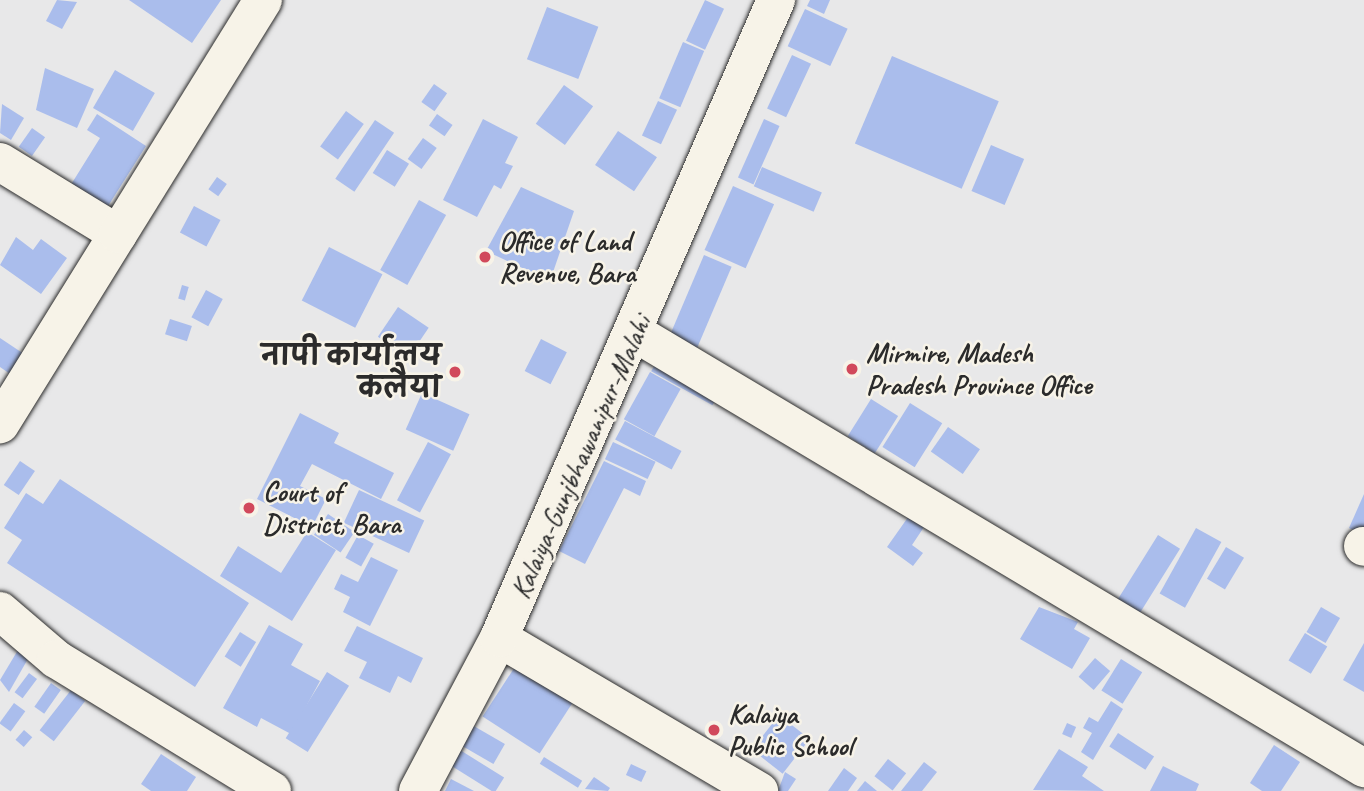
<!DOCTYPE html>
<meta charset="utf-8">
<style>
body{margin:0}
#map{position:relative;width:1364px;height:791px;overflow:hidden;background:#e8e8e9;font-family:Caveat,"Playpen Sans Deva",sans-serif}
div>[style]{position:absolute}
.building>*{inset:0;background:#aabdec;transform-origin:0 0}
.roads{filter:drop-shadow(0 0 2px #2b2b2b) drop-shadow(0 0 2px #2b2b2b)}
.minor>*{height:38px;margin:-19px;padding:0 19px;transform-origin:19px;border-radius:19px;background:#f7f3e8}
.dots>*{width:19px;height:19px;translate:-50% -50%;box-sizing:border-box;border:4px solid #f7f3e8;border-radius:50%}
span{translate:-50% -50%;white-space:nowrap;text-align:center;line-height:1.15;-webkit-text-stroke:5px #f7f3e8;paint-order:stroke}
.poi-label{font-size:28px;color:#2b2b2b;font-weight:700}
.left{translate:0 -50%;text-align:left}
.right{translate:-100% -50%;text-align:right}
.street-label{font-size:28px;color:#2b2b2b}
</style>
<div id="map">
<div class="building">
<div style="clip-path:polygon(57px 0,77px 2px,62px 29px,46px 21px)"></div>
<div style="clip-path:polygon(129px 0,221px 0,192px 43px)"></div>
<div style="left:705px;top:0;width:21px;height:45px;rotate:25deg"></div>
<div style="clip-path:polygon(810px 0,830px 0,824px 14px,807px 6px)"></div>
<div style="left:547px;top:7px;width:55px;height:56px;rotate:21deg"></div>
<div style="left:805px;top:9px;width:47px;height:41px;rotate:25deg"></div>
<div style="left:683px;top:42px;width:23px;height:61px;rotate:23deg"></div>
<div style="left:792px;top:55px;width:21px;height:59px;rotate:25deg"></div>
<div style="left:892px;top:56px;width:116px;height:95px;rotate:23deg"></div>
<div style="clip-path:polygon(45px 68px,94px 89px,77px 128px,36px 110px)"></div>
<div style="left:115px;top:70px;width:46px;height:44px;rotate:30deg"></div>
<div style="left:434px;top:84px;width:16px;height:22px;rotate:35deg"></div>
<div style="left:564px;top:85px;width:36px;height:48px;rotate:36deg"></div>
<div style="left:658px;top:101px;width:21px;height:38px;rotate:25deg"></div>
<div style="clip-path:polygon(2px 104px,24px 118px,11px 140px,0 133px)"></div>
<div style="left:346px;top:111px;width:22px;height:44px;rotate:36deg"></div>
<div style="clip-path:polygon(97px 114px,146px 146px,103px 214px,67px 191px,100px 138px,87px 130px)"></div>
<div style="left:437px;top:114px;width:19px;height:14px;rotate:35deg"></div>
<div style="clip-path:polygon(483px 119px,518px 137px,505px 163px,513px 166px,501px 189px,494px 185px,477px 217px,443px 200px)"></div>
<div style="left:764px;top:119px;width:17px;height:64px;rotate:24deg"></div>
<div style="left:375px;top:120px;width:23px;height:71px;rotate:34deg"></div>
<div style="left:32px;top:128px;width:16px;height:23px;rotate:35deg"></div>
<div style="left:618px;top:131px;width:47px;height:41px;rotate:34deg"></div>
<div style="left:423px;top:138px;width:17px;height:26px;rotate:36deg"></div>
<div style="left:991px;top:145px;width:36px;height:50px;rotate:23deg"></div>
<div style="left:387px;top:150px;width:26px;height:27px;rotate:32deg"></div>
<div style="left:762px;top:167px;width:65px;height:21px;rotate:23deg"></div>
<div style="left:217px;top:177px;width:12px;height:15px;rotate:35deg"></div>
<div style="left:733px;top:186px;width:45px;height:70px;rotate:24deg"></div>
<div style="clip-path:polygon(521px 187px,574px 211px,550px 281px,486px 251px)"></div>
<div style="left:419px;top:200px;width:31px;height:80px;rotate:29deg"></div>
<div style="left:194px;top:206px;width:30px;height:30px;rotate:28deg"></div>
<div style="clip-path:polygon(16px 237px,33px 250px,41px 239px,67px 258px,41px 294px,0 265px)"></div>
<div style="left:329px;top:247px;width:60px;height:60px;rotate:27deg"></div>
<div style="left:704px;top:255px;width:30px;height:93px;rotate:23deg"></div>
<div style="left:182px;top:285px;width:7px;height:14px;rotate:16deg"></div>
<div style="left:206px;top:290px;width:19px;height:31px;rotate:28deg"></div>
<div style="left:398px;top:307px;width:37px;height:36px;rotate:34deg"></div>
<div style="left:170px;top:319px;width:23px;height:16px;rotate:18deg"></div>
<div style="clip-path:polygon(0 338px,27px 356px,13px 376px,0 367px)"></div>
<div style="left:541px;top:339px;width:29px;height:36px;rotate:27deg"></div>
<div style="left:658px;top:359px;width:70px;height:14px;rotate:29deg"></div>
<div style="left:650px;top:372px;width:35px;height:54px;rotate:29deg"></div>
<div style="left:422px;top:393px;width:52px;height:40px;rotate:24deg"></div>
<div style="left:871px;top:399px;width:32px;height:44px;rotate:32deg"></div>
<div style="left:910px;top:403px;width:38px;height:52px;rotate:32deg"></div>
<div style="clip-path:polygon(300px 413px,339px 433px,334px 443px,394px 473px,381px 499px,312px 464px,300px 486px,326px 499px,312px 527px,257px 499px)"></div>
<div style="left:625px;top:421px;width:64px;height:21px;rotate:28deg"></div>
<div style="left:948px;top:427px;width:39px;height:30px;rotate:35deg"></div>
<div style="left:428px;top:442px;width:26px;height:66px;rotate:28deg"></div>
<div style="left:613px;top:442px;width:47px;height:19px;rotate:25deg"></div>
<div style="left:20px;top:461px;width:18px;height:29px;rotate:34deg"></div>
<div style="clip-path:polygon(604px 461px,646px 481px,640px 496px,624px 488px,585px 564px,559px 551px)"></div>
<div style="clip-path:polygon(60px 479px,249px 603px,195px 687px,7px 563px,22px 540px,4px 528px,26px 493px,43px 504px)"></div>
<div style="left:359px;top:490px;width:72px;height:36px;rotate:25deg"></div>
<div style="clip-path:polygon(1364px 494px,1364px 535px,1349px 528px)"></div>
<div style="clip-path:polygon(911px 513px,926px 524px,912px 545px,923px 553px,913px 566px,887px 547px)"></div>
<div style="left:328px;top:514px;width:32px;height:25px;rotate:34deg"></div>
<div style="left:1196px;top:528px;width:29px;height:75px;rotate:29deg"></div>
<div style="clip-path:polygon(307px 532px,336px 550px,292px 621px,220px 576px,238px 546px,281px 573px)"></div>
<div style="left:358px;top:535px;width:18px;height:26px;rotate:29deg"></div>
<div style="left:1158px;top:535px;width:26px;height:79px;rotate:32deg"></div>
<div style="left:1226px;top:547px;width:21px;height:37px;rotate:31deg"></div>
<div style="clip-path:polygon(371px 557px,398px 570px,370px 626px,343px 612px,350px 597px,334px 589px,341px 574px,358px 582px)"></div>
<div style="clip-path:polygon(1039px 607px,1078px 622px,1074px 629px,1090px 638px,1072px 669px,1020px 639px)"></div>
<div style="left:1321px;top:607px;width:22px;height:29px;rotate:30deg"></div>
<div style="clip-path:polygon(269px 625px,303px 644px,291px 665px,320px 681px,291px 734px,261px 718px,257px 727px,223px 708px)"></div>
<div style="clip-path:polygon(357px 626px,423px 658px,411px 683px,398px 676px,390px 693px,359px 678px,367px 662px,344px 651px)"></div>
<div style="left:240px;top:632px;width:19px;height:29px;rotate:32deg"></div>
<div style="left:1305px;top:633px;width:26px;height:32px;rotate:31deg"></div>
<div style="clip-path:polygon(1364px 643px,1364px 692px,1343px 680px)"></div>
<div style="clip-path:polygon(18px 650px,29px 657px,9px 692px,0 680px)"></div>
<div style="left:1095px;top:658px;width:20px;height:25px;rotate:41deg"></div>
<div style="left:1121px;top:659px;width:25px;height:37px;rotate:32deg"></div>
<div style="left:518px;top:662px;width:68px;height:65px;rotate:33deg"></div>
<div style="left:327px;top:672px;width:26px;height:78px;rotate:32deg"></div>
<div style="left:29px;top:673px;width:10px;height:24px;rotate:37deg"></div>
<div style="left:51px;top:683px;width:12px;height:29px;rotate:35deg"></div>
<div style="left:71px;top:690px;width:18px;height:51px;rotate:38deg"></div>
<div style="clip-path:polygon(1111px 701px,1123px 709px,1093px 760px,1081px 752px,1092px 733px,1083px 728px,1089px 717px,1098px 722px)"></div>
<div style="left:14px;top:703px;width:14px;height:25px;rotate:36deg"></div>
<div style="left:779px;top:715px;width:39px;height:44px;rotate:38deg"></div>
<div style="left:1067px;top:723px;width:10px;height:12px;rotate:24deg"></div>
<div style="left:472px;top:725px;width:38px;height:23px;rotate:30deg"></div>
<div style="left:24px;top:730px;width:11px;height:13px;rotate:41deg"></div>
<div style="left:1118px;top:733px;width:43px;height:16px;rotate:33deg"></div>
<div style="clip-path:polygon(1274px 745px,1300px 762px,1281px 791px,1262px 791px,1250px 783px)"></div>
<div style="clip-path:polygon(1059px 749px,1088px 767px,1082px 776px,1104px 791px,1033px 790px)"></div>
<div style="left:460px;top:750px;width:52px;height:18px;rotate:32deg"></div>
<div style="clip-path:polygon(161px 754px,196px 777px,187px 791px,151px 791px,141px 784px)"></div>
<div style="left:544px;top:757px;width:45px;height:8px;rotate:32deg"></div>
<div style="left:888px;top:759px;width:23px;height:22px;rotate:38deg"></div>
<div style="clip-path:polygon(924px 762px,937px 772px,922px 791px,901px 791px)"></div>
<div style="left:631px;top:764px;width:17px;height:12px;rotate:25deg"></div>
<div style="clip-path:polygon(1163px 766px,1199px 784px,1196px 791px,1150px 791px)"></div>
<div style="clip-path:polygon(844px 768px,857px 778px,848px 791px,828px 791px)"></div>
<div style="clip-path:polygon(785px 772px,796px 779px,788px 791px,778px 791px)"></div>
<div style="clip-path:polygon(594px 777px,610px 788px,608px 791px,585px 789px)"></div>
<div style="clip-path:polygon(451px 779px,474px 791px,445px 791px)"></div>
<div style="clip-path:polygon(865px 781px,877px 791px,857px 791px)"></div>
</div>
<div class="roads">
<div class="minor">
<div style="left:0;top:162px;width:138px;rotate:31.4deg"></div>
<div style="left:118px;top:234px;width:224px;rotate:121.8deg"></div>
<div style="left:118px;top:234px;width:275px;rotate:-58.2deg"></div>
<div style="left:637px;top:334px;width:847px;rotate:30.84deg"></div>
<div style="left:1363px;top:546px;width:1px;rotate:45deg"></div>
<div style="left:0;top:611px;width:74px;rotate:40.6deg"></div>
<div style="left:56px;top:659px;width:253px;rotate:31.4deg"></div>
<div style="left:499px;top:638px;width:302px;rotate:30.5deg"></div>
<div style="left:418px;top:791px;width:173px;rotate:-62.1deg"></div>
<div style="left:499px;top:638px;width:696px;rotate:-66.53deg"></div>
</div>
</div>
<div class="dots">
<div style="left:485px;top:257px;background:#d1495b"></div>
<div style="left:852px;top:369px;background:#d1495b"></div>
<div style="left:455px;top:372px;background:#d1495b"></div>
<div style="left:249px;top:508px;background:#d1495b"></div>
<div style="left:714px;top:730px;background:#d1495b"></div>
</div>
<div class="poi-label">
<span class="left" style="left:499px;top:257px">Office of Land<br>Revenue, Bara</span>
<span class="left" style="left:866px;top:369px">Mirmire, Madesh<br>Pradesh Province Office</span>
<span class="right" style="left:441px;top:372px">नापी कार्यालय<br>कलैया</span>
<span class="left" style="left:263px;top:508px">Court of<br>District, Bara</span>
<span class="left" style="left:728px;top:730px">Kalaiya<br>Public School</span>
</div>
<div class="street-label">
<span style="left:581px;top:457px;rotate:-66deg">Kalaiya-Gunjbhawanipur-Malahi</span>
</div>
</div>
